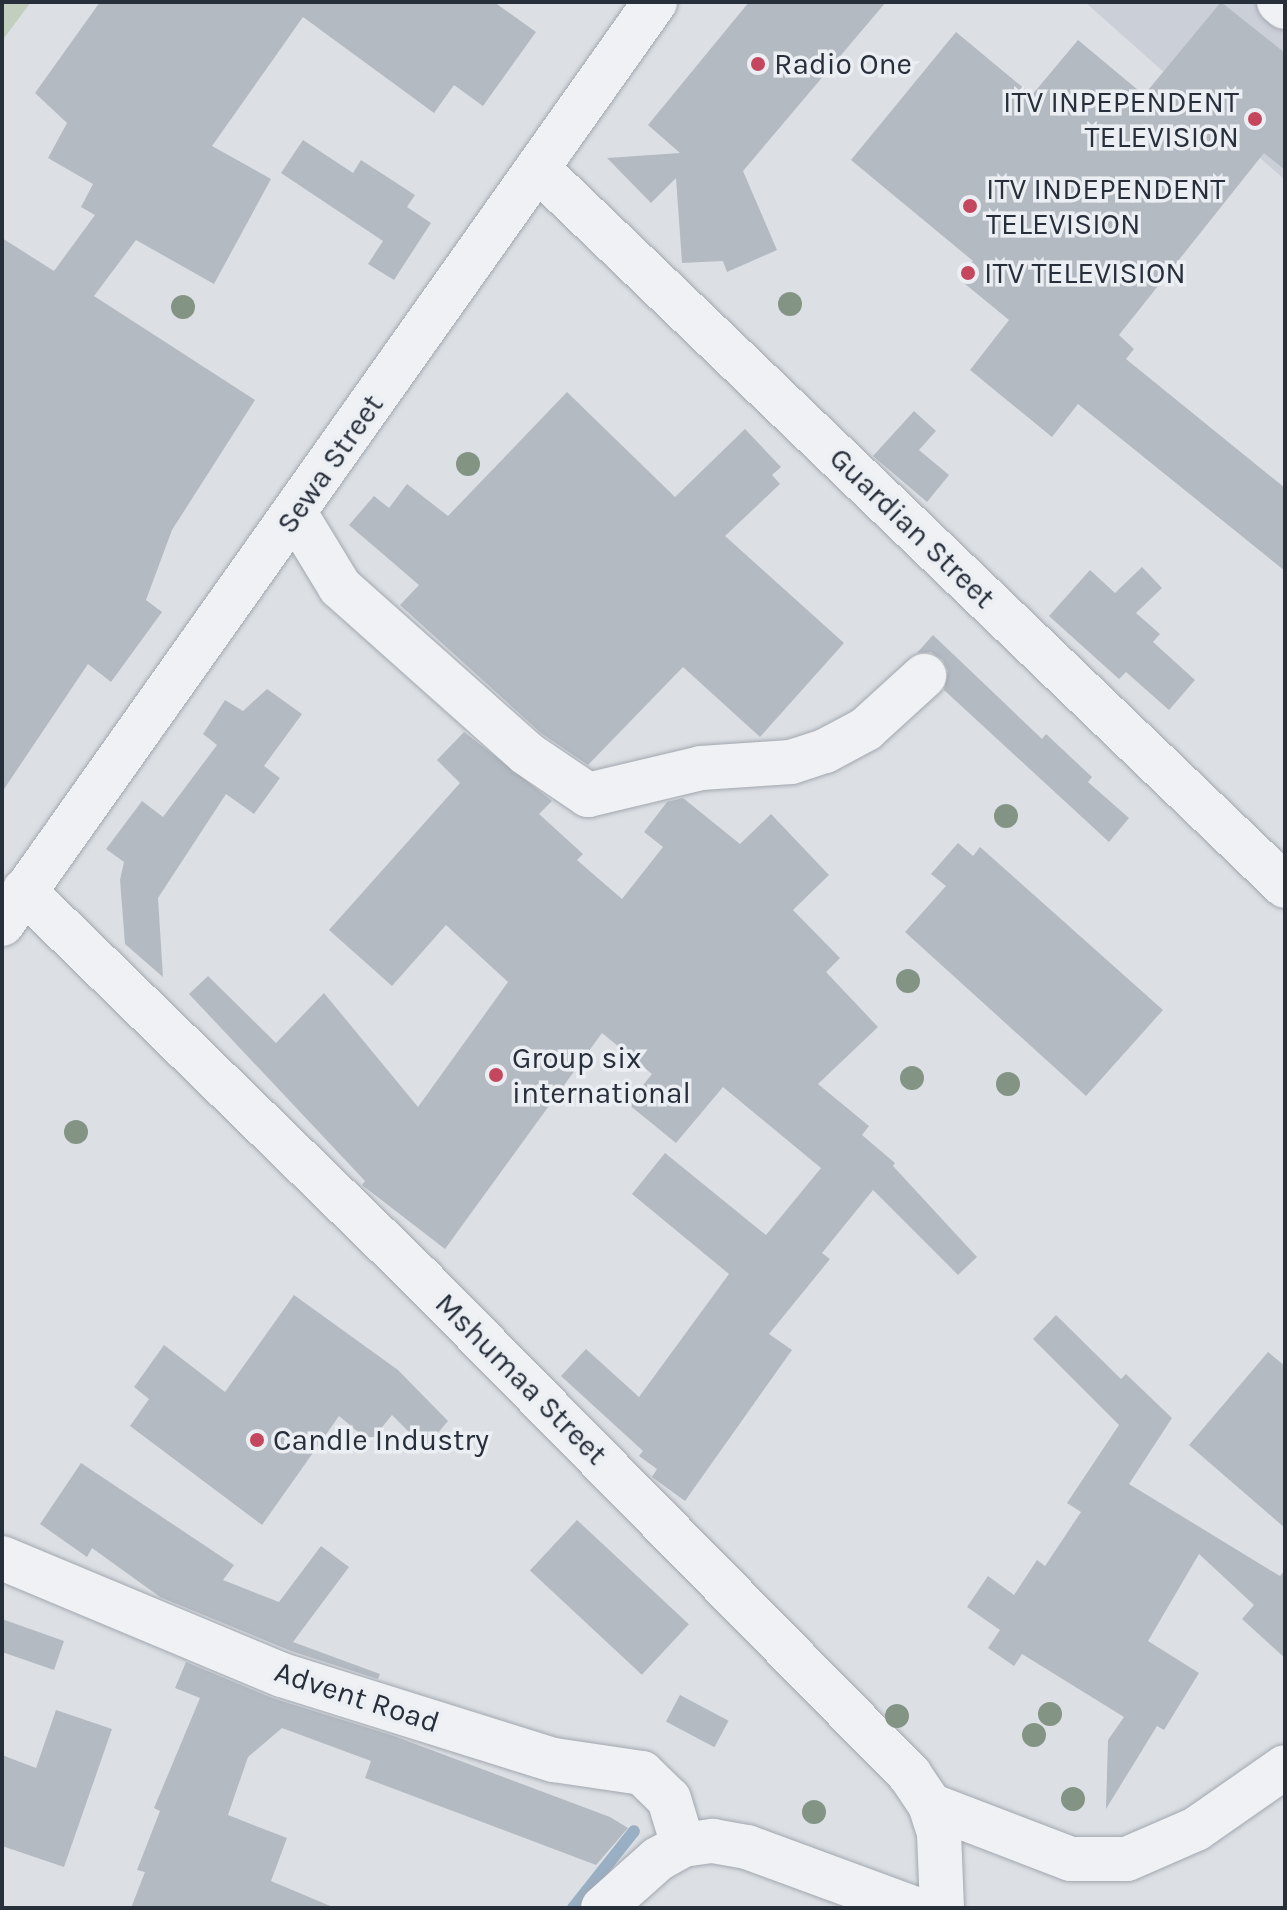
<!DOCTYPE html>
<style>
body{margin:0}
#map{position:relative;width:1287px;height:1910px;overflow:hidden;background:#dce0e5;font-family:Karla,sans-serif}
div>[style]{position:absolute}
.built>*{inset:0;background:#cbcfd7}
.green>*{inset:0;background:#c3cfbe}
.stream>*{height:12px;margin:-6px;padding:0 6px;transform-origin:6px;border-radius:6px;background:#99afc4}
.building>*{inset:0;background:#b4bac2;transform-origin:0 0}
.roads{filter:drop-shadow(0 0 2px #a2a7af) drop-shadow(0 0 2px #a2a7af)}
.minor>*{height:44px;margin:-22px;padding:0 22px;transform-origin:22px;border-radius:22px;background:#eff1f4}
.trees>*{width:24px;height:24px;margin:-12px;border-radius:50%;background:#849484}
.dots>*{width:22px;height:22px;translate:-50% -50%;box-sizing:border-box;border:4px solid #ebeff3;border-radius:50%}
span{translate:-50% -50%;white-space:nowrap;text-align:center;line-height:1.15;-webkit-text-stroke:7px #ebeff3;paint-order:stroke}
.poi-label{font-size:30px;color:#272f3b}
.left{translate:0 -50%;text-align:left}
.right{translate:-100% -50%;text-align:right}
.street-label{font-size:30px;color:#272f3b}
.frame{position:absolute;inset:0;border:4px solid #272f3b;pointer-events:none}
</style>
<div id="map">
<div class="built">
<div style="clip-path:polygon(1085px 2px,1285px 2px,1285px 180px)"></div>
</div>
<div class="green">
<div style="clip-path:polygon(2px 2px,31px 2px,2px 41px)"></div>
</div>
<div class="stream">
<div style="left:573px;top:1908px;width:98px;rotate:-51.6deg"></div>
</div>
<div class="building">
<div style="clip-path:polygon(100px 2px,494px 2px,536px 32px,483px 106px,454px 85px,434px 113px,303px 17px,212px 146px,271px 179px,214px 284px,136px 240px,94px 296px,255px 400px,172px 530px,146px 600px,162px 612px,111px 682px,88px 664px,2px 792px,2px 238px,54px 271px,95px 215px,81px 207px,93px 184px,48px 158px,67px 123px,35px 93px)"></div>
<div style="clip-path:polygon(749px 2px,886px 2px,743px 171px,777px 250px,727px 272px,723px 261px,682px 263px,676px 178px,651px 203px,607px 158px,680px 153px,648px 125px)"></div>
<div style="clip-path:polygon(1221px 2px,1285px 53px,1285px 170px,1264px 153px,1119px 335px,1134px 349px,1126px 359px,1285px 488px,1285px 571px,1078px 404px,1052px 437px,970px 370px,1009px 320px,959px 279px,973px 261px,851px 160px,956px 32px,1032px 95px,1078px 40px,1144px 95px)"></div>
<div style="clip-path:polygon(303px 140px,353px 173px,361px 160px,415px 195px,407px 207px,431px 223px,394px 280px,368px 264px,383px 241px,281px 173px)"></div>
<div style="clip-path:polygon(567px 392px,675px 497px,745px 429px,781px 467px,772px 475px,780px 484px,725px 536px,844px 643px,760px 737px,683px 667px,588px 765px,541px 733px,400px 605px,419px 585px,349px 525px,374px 496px,389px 508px,407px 484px,448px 516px)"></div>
<div style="clip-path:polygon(914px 411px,936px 431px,919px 450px,949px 475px,927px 502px,873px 456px)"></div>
<div style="clip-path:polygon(1142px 567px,1162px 588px,1136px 613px,1160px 634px,1153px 642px,1195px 680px,1169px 710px,1126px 672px,1119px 679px,1049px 616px,1090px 570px,1115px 593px)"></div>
<div style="clip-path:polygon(933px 635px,1042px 739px,1046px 734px,1092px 777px,1088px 782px,1129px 818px,1109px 842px,944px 690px,948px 671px,943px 660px,931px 652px,917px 653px)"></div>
<div style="clip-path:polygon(267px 689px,302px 714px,264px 766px,280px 778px,254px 814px,226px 794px,158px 898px,163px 977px,125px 944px,120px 880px,124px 862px,106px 849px,142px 801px,163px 817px,217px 745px,203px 734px,225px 700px,243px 711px)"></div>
<div style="clip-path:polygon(464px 732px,552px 801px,539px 814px,583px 854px,577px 860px,622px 899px,663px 847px,644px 832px,667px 802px,683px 798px,740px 844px,771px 814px,829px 875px,793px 910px,840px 958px,826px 972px,878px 1027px,818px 1084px,869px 1126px,862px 1135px,895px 1163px,893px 1166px,977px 1257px,958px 1275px,873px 1190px,822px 1253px,830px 1259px,769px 1334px,792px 1350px,685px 1501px,652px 1477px,657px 1469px,639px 1456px,643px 1451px,561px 1376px,586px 1349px,639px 1397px,729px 1274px,632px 1194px,665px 1153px,766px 1235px,821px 1168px,723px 1087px,676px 1143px,628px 1104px,652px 1074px,602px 1033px,445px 1249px,362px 1185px,365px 1181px,189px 994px,208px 976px,276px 1043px,324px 993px,418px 1107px,508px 982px,446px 925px,392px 986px,329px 930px,460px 783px,437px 760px)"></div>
<div style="clip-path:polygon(958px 843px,973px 856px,980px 847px,1163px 1010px,1086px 1096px,905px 932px,946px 886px,931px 874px)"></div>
<div style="clip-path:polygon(294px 1295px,398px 1370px,448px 1421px,425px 1448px,392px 1415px,370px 1442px,339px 1416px,262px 1525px,130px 1426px,149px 1399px,134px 1387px,164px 1345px,225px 1392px)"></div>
<div style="clip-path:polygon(1056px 1315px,1121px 1379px,1126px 1374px,1172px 1418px,1129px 1484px,1280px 1576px,1285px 1570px,1285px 1658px,1242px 1619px,1254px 1605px,1199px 1554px,1148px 1641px,1199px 1673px,1164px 1730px,1157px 1726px,1106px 1809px,1108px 1740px,1124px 1717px,1022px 1654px,1014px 1666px,988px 1648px,1000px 1630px,967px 1607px,988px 1576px,1014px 1595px,1037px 1560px,1045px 1566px,1081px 1512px,1067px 1503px,1119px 1425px,1033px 1339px)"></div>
<div style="clip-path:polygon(1268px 1352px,1285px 1366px,1285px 1528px,1189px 1445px)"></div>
<div style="clip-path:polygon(81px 1463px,234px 1565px,223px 1580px,279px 1602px,321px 1546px,349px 1567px,293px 1642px,380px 1674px,378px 1679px,291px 1651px,160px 1597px,92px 1548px,87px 1557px,40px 1524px)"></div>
<div style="left:577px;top:1520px;width:153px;height:69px;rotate:43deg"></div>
<div style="clip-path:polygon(2px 1619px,64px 1641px,54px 1670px,2px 1652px)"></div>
<div style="clip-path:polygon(186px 1662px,272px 1698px,394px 1736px,610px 1817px,628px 1828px,596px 1865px,365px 1778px,371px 1761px,282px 1728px,248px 1757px,228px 1815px,287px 1838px,271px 1881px,335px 1908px,131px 1908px,145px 1872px,137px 1870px,160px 1811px,154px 1808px,200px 1698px,175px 1688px)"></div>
<div style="left:680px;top:1695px;width:55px;height:30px;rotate:28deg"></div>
<div style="clip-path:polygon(56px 1710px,112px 1729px,64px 1867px,2px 1846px,2px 1755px,36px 1768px)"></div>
</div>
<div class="roads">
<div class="minor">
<div style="left:1279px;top:2px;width:8px;rotate:40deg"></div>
<div style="left:539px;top:170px;width:1034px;rotate:43.82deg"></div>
<div style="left:295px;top:513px;width:87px;rotate:58.7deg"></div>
<div style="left:340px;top:587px;width:249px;rotate:41.7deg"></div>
<div style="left:526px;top:753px;width:75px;rotate:34.1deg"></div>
<div style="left:588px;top:795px;width:116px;rotate:-13.4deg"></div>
<div style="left:701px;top:768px;width:90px;rotate:-3.8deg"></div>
<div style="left:791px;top:762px;width:36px;rotate:-18deg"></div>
<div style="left:825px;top:751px;width:47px;rotate:-28.2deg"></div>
<div style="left:866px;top:729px;width:79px;rotate:-42.4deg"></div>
<div style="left:24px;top:891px;width:553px;rotate:44.27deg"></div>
<div style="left:420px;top:1277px;width:699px;rotate:45.46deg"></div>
<div style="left:910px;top:1775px;width:36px;rotate:56deg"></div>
<div style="left:930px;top:1805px;width:29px;rotate:72deg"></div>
<div style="left:939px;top:1833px;width:75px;rotate:87.7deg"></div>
<div style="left:2px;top:924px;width:1130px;rotate:-54.69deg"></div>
<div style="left:2px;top:1558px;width:303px;rotate:22.7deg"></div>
<div style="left:282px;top:1675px;width:285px;rotate:17.4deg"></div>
<div style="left:554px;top:1760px;width:89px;rotate:8.4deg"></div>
<div style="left:642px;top:1773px;width:37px;rotate:44deg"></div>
<div style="left:669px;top:1799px;width:48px;rotate:73.1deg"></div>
<div style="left:930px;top:1805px;width:151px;rotate:21deg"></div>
<div style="left:1071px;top:1859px;width:56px"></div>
<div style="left:1127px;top:1859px;width:75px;rotate:-23.5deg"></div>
<div style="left:1196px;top:1829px;width:108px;rotate:-34.9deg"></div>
<div style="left:603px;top:1908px;width:74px;rotate:-41.7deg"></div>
<div style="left:658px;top:1859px;width:29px;rotate:-29deg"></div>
<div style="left:683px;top:1845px;width:30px;rotate:-8deg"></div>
<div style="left:713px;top:1841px;width:35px;rotate:10deg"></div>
<div style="left:747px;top:1847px;width:177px;rotate:20.2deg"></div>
</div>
</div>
<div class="trees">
<div style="left:790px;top:304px"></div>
<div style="left:183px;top:307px"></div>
<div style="left:468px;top:464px"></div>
<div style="left:1006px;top:816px"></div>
<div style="left:908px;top:981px"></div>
<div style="left:912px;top:1078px"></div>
<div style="left:1008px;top:1084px"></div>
<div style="left:76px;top:1132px"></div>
<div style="left:1050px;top:1714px"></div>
<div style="left:897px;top:1716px"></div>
<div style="left:1034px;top:1735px"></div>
<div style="left:1073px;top:1799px"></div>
<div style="left:814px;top:1812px"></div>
</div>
<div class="dots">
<div style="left:758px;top:64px;background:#c5475e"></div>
<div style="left:1255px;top:119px;background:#c5475e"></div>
<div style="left:970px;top:206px;background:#c5475e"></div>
<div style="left:968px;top:273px;background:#c5475e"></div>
<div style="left:496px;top:1075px;background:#c5475e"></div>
<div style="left:257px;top:1440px;background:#c5475e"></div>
</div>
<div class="poi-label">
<span class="left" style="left:774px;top:64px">Radio One</span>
<span class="right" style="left:1239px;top:119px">ITV INPEPENDENT<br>TELEVISION</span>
<span class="left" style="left:986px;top:206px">ITV INDEPENDENT<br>TELEVISION</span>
<span class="left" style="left:984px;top:273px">ITV TELEVISION</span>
<span class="left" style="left:512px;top:1075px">Group six<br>international</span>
<span class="left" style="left:273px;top:1440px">Candle Industry</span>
</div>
<div class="street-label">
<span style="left:330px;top:464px;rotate:-55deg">Sewa Street</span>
<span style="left:912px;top:528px;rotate:44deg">Guardian Street</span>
<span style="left:521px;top:1379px;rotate:45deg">Mshumaa Street</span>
<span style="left:357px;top:1697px;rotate:18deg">Advent Road</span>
</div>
<div class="frame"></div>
</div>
